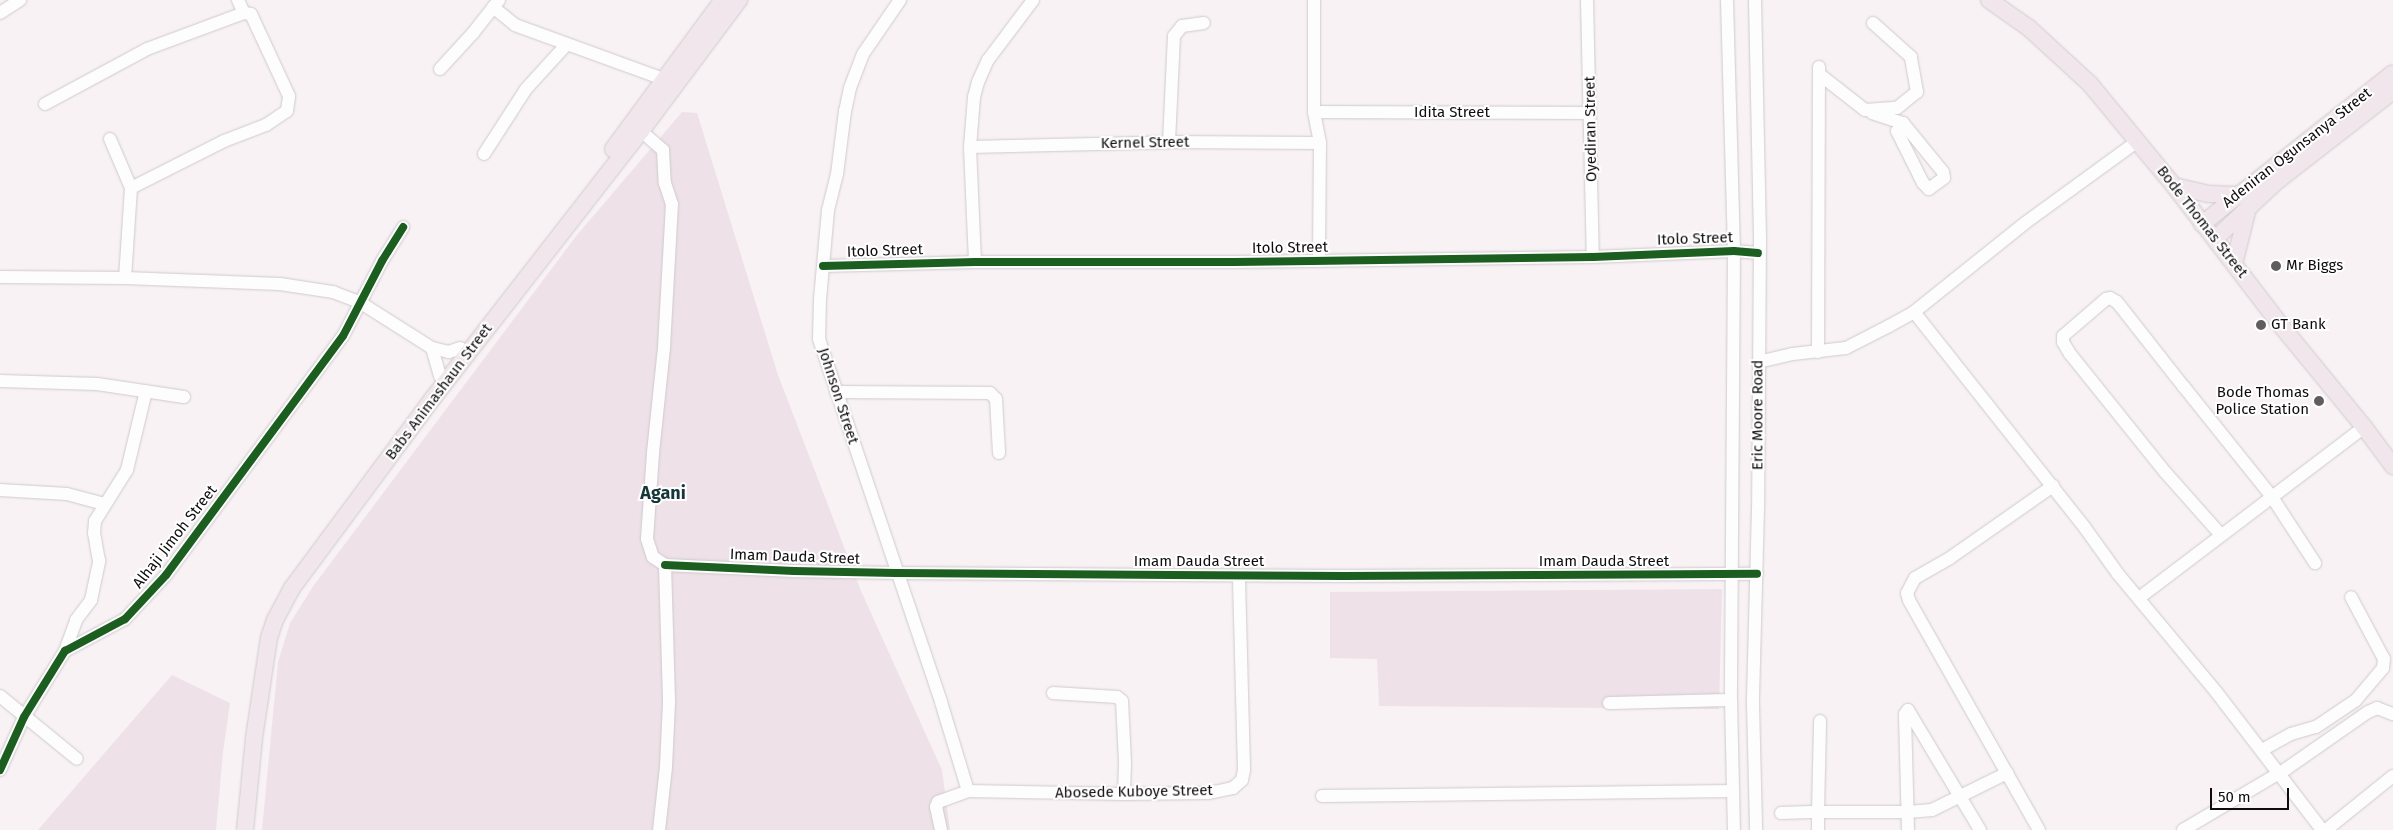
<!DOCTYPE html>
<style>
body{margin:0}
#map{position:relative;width:2393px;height:830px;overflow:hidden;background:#f8f2f5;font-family:"Fira Sans",sans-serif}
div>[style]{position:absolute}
.built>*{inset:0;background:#eee1e8}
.roads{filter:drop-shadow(0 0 1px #cecacc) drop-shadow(0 0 1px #cecacc)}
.minor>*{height:12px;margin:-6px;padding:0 6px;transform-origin:6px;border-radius:6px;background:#fefdfe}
.major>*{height:16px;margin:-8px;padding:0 8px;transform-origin:8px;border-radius:8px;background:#f0e6ec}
.cycleway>*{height:8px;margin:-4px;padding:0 4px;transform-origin:4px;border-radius:4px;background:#1b5e20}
.dots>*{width:14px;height:14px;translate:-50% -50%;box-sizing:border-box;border:2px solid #fff;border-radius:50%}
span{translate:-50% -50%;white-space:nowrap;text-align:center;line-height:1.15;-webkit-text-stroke:4px #fff;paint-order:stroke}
.street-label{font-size:15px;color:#100c0e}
.poi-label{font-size:15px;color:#100c0e}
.left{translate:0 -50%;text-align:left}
.right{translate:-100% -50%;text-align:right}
.quarter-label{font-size:18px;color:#15373a;font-weight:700}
.scale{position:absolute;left:2210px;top:788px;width:79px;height:22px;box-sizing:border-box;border:2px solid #100c0e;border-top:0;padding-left:6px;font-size:15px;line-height:18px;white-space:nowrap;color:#100c0e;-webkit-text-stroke:4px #fff;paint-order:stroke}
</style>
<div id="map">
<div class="built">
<div style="clip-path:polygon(682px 112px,697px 113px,778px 375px,861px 591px,942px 770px,950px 830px,262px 830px,278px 662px,290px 623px,314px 585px,577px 235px)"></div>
<div style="clip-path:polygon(1722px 589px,1719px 709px,1379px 706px,1377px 659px,1330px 658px,1330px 592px)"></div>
<div style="clip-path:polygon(172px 675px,230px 703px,223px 752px,216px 830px,38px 830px)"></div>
</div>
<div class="roads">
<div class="minor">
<div style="left:900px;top:0;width:65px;rotate:124.4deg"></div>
<div style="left:863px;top:54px;width:36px;rotate:111deg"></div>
<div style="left:850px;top:88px;width:24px;rotate:102deg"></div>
<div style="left:845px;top:111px;width:64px;rotate:97.2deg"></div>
<div style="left:837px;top:174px;width:37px;rotate:104deg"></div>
<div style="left:828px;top:210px;width:89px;rotate:95.1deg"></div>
<div style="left:820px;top:299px;width:40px;rotate:91.4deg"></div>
<div style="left:819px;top:339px;width:383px;rotate:71.4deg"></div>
<div style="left:941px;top:702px;width:93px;rotate:73.1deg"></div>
<div style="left:1314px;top:0;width:112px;rotate:90deg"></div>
<div style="left:1314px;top:112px;width:32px;rotate:79deg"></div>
<div style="left:1320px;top:143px;width:118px;rotate:90.5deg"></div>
<div style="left:1587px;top:0;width:257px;rotate:88.7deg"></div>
<div style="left:1727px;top:0;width:251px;rotate:88.4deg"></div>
<div style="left:1734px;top:251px;width:449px;rotate:90.4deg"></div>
<div style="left:1731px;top:700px;width:130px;rotate:88.7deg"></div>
<div style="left:1755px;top:0;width:238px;rotate:88.8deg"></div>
<div style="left:1760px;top:238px;width:270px;rotate:90.4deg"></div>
<div style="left:1758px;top:508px;width:196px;rotate:91.5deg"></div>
<div style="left:1753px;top:704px;width:126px;rotate:88.6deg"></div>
<div style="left:493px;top:7px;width:28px;rotate:39deg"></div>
<div style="left:515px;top:25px;width:167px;rotate:20deg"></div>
<div style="left:0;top:13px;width:24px;rotate:-33deg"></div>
<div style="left:440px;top:69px;width:49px;rotate:-47.5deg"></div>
<div style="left:473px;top:33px;width:42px;rotate:-51.8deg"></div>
<div style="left:1819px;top:74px;width:58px;rotate:38deg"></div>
<div style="left:1865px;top:110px;width:32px;rotate:-4deg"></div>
<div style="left:1897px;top:108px;width:26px;rotate:-39deg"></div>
<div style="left:1917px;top:92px;width:36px;rotate:-100deg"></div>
<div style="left:1911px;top:57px;width:51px;rotate:-138.2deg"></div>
<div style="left:45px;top:104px;width:116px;rotate:-28.3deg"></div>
<div style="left:147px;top:49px;width:103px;rotate:-20.4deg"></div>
<div style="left:244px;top:13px;width:14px;rotate:-115deg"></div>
<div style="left:1314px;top:112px;width:276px;rotate:0.2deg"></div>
<div style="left:1872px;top:113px;width:33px;rotate:18deg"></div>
<div style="left:1903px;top:123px;width:63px;rotate:50.8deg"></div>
<div style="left:1943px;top:172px;width:6px;rotate:81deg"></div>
<div style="left:1944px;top:178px;width:19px;rotate:144deg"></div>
<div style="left:1929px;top:189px;width:8px;rotate:-135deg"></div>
<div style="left:1923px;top:183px;width:58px;rotate:-116.6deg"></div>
<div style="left:1897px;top:131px;width:10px;rotate:-53deg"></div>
<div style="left:641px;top:131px;width:29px;rotate:41deg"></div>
<div style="left:663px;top:150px;width:33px;rotate:87deg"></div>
<div style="left:665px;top:183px;width:22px;rotate:72deg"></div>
<div style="left:672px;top:204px;width:144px;rotate:93.2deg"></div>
<div style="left:664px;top:348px;width:106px;rotate:96deg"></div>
<div style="left:653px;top:453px;width:86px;rotate:94deg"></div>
<div style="left:647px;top:539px;width:19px;rotate:72deg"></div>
<div style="left:653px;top:557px;width:14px;rotate:34deg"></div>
<div style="left:665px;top:565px;width:138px;rotate:88.3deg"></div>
<div style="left:669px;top:703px;width:64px;rotate:92.7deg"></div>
<div style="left:666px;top:767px;width:63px;rotate:96.3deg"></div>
<div style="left:110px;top:139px;width:53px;rotate:66.8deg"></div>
<div style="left:131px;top:188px;width:90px;rotate:93.8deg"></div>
<div style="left:1169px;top:142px;width:106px;rotate:-87.3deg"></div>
<div style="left:1174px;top:36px;width:13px;rotate:-51deg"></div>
<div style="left:1182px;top:26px;width:22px;rotate:-8deg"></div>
<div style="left:970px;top:147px;width:199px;rotate:-1.4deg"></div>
<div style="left:1169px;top:142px;width:151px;rotate:0.4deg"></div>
<div style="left:484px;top:154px;width:77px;rotate:-57.1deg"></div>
<div style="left:526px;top:89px;width:59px;rotate:-47.7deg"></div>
<div style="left:131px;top:188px;width:104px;rotate:-26.8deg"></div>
<div style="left:224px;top:141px;width:45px;rotate:-20.9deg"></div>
<div style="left:266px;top:125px;width:25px;rotate:-34deg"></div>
<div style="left:287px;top:111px;width:15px;rotate:-82deg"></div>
<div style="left:289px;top:96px;width:90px;rotate:-114.9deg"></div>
<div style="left:251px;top:14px;width:7px;rotate:-172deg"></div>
<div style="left:975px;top:262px;width:115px;rotate:-92.5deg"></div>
<div style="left:970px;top:147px;width:50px;rotate:-85.4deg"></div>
<div style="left:974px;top:97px;width:16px;rotate:-75deg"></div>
<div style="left:978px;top:82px;width:24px;rotate:-66deg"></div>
<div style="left:988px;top:60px;width:75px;rotate:-53.1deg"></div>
<div style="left:823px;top:266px;width:152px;rotate:-1.5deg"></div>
<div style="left:975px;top:262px;width:259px"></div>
<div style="left:1234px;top:262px;width:359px;rotate:-0.8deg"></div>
<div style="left:1593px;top:257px;width:141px;rotate:-2.4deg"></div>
<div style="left:1734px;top:251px;width:24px;rotate:5deg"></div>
<div style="left:0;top:277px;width:125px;rotate:0.5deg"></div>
<div style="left:125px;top:278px;width:155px;rotate:2.2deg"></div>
<div style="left:280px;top:284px;width:54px;rotate:8.6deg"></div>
<div style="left:333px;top:292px;width:30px;rotate:21deg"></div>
<div style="left:361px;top:303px;width:84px;rotate:32.4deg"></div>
<div style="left:432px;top:348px;width:17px;rotate:13deg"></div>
<div style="left:449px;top:352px;width:12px;rotate:-20deg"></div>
<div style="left:1914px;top:312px;width:275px;rotate:51.6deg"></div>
<div style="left:2085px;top:528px;width:57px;rotate:54.3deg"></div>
<div style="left:2118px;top:574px;width:155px;rotate:50.2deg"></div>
<div style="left:2217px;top:693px;width:173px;rotate:52.5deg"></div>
<div style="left:432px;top:348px;width:29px;rotate:74deg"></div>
<div style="left:1818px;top:352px;width:285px;rotate:-89.8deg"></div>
<div style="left:1758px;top:362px;width:36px;rotate:-13deg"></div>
<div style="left:1793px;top:354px;width:53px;rotate:-6.5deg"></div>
<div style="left:1846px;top:348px;width:48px;rotate:-27.1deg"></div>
<div style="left:1889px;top:326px;width:29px;rotate:-29deg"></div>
<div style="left:1914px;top:312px;width:142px;rotate:-38.7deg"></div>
<div style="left:2025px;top:223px;width:140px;rotate:-36deg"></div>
<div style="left:0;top:381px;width:97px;rotate:1.8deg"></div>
<div style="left:97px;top:384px;width:88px;rotate:8.5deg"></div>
<div style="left:836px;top:392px;width:154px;rotate:0.4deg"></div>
<div style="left:990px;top:393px;width:8px;rotate:45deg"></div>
<div style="left:996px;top:399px;width:54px;rotate:86.8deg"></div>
<div style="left:0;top:490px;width:67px;rotate:3.4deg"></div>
<div style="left:67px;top:494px;width:38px;rotate:15deg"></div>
<div style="left:2221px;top:535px;width:84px;rotate:-131.6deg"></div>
<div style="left:2165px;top:472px;width:151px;rotate:-128.8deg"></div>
<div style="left:2070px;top:354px;width:14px;rotate:-120deg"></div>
<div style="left:2063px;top:342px;width:6px;rotate:-90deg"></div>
<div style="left:2063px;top:336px;width:57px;rotate:-40.7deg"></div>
<div style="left:2106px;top:299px;width:4px;rotate:-14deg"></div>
<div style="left:2110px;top:298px;width:8px;rotate:30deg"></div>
<div style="left:2117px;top:302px;width:108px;rotate:51.8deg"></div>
<div style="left:2184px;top:387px;width:141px;rotate:51.3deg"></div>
<div style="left:2272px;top:497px;width:79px;rotate:56.9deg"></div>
<div style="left:665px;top:565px;width:129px;rotate:2.7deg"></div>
<div style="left:794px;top:571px;width:102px;rotate:1.1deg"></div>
<div style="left:896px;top:573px;width:447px;rotate:0.4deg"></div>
<div style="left:1343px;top:576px;width:414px;rotate:-0.3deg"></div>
<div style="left:2139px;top:598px;width:283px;rotate:-37.2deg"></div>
<div style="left:65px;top:651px;width:33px;rotate:-70deg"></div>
<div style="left:76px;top:620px;width:25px;rotate:-53deg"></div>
<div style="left:91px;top:600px;width:40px;rotate:-78deg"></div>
<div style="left:99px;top:561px;width:28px;rotate:-100deg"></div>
<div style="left:94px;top:533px;width:12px;rotate:-85deg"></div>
<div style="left:95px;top:521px;width:60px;rotate:-57.9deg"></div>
<div style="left:127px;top:470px;width:81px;rotate:-76.5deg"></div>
<div style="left:1053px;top:693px;width:64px;rotate:3.6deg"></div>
<div style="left:1117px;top:697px;width:6px;rotate:39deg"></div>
<div style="left:1122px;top:701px;width:62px;rotate:87.2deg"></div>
<div style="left:1125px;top:763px;width:31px;rotate:92deg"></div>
<div style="left:0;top:696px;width:99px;rotate:39.3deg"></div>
<div style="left:1609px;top:703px;width:122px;rotate:-1.4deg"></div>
<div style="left:2262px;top:750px;width:33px;rotate:-29deg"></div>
<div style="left:2291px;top:734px;width:26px;rotate:-16deg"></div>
<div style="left:2316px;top:727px;width:48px;rotate:-34deg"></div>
<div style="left:2356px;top:700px;width:42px;rotate:-49.8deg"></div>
<div style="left:2383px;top:668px;width:9px;rotate:-84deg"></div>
<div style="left:2384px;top:659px;width:70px;rotate:-118deg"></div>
<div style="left:0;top:770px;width:58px;rotate:-65.6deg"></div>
<div style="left:24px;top:717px;width:78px;rotate:-58.2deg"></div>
<div style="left:65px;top:651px;width:68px;rotate:-28.1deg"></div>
<div style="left:125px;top:619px;width:60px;rotate:-47deg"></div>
<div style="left:166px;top:575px;width:297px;rotate:-53.5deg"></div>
<div style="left:343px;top:336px;width:85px;rotate:-62.5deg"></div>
<div style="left:382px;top:261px;width:40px;rotate:-58deg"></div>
<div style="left:1322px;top:796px;width:411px;rotate:-0.7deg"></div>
<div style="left:1781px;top:813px;width:37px;rotate:-2deg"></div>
<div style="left:1818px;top:812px;width:91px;rotate:-88.7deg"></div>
<div style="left:941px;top:830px;width:24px;rotate:-102deg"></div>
<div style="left:936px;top:807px;width:5px;rotate:-68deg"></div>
<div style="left:938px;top:802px;width:32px;rotate:-20deg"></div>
<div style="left:968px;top:791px;width:156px;rotate:1.1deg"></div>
<div style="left:1124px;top:794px;width:85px;rotate:-0.7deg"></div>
<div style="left:1209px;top:793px;width:25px;rotate:-12deg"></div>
<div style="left:1233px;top:788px;width:12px;rotate:-42deg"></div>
<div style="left:1242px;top:780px;width:10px;rotate:-79deg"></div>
<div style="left:1244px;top:770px;width:194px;rotate:-91.5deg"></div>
<div style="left:1818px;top:830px;width:18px;rotate:-90deg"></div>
<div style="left:1818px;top:812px;width:90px"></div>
<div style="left:1908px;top:812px;width:24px;rotate:-5deg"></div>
<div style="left:1932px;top:810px;width:84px;rotate:-26.3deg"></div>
<div style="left:1908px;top:830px;width:116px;rotate:-91.5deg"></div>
<div style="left:1905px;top:714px;width:5px;rotate:-53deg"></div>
<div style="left:1908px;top:710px;width:140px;rotate:59deg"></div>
<div style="left:2039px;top:830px;width:264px;rotate:-119.5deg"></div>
<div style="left:1909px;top:600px;width:7px;rotate:-106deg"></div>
<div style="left:1907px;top:593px;width:17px;rotate:-62deg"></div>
<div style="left:1915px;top:578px;width:40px;rotate:-29.7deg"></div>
<div style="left:1950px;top:558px;width:126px;rotate:-35deg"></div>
<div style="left:2183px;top:830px;width:120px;rotate:-30.6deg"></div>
<div style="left:2286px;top:769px;width:100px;rotate:-34.8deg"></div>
<div style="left:2368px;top:712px;width:10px;rotate:-24deg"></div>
<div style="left:2377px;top:708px;width:17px;rotate:21deg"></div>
<div style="left:2326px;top:830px;width:86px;rotate:-38.9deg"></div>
</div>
<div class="major">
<div style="left:1989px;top:0;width:49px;rotate:35deg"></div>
<div style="left:2029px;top:28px;width:83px;rotate:42.6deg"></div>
<div style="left:2090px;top:84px;width:132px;rotate:50.5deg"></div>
<div style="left:2174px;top:186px;width:179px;rotate:52.5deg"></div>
<div style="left:2283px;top:328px;width:128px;rotate:50.7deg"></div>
<div style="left:2364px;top:427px;width:49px;rotate:53.4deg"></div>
<div style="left:613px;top:149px;width:185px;rotate:-53.6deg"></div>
<div style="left:2174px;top:186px;width:36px;rotate:13deg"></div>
<div style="left:2209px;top:194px;width:29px;rotate:2deg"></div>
<div style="left:2202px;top:224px;width:243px;rotate:-38.3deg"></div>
<div style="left:2215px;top:239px;width:83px;rotate:-43.1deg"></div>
<div style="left:2276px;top:182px;width:148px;rotate:-37.9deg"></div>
<div style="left:2234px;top:264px;width:58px;rotate:-76deg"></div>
<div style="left:245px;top:830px;width:92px;rotate:-84.4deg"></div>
<div style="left:254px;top:738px;width:101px;rotate:-81.5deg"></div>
<div style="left:269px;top:638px;width:19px;rotate:-72deg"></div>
<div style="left:275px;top:620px;width:36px;rotate:-62deg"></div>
<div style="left:292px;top:588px;width:237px;rotate:-53.4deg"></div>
<div style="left:433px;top:398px;width:338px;rotate:-52.1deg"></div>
<div style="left:641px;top:131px;width:164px;rotate:-53.2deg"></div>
</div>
</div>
<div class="cycleway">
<div style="left:823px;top:266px;width:152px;rotate:-1.5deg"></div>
<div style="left:975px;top:262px;width:259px"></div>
<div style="left:1234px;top:262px;width:359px;rotate:-0.8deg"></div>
<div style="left:1593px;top:257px;width:141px;rotate:-2.4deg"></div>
<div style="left:1734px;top:251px;width:24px;rotate:5deg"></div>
<div style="left:665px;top:565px;width:129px;rotate:2.7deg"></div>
<div style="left:794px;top:571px;width:102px;rotate:1.1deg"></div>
<div style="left:896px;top:573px;width:447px;rotate:0.4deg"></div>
<div style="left:1343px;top:576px;width:414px;rotate:-0.3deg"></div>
<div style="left:0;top:770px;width:58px;rotate:-65.6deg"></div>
<div style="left:24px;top:717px;width:78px;rotate:-58.2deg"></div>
<div style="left:65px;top:651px;width:68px;rotate:-28.1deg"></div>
<div style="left:125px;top:619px;width:60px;rotate:-47deg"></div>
<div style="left:166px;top:575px;width:297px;rotate:-53.5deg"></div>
<div style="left:343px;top:336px;width:85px;rotate:-62.5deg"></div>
<div style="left:382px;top:261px;width:40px;rotate:-58deg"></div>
</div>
<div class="dots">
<div style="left:2276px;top:266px;background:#615c5f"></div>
<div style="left:2261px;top:325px;background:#615c5f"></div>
<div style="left:2319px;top:401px;background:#615c5f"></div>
</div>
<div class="street-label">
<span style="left:1452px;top:113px">Idita Street</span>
<span style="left:1591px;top:129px;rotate:-91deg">Oyediran Street</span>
<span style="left:1145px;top:143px;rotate:-1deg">Kernel Street</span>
<span style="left:2297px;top:148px;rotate:-38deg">Adeniran Ogunsanya Street</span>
<span style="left:2202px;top:222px;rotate:52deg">Bode Thomas Street</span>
<span style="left:1695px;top:239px;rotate:-2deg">Itolo Street</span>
<span style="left:1290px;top:248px;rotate:-1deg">Itolo Street</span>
<span style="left:885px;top:251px;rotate:-2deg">Itolo Street</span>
<span style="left:439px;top:392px;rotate:-53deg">Babs Animashaun Street</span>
<span style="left:838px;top:396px;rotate:72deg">Johnson Street</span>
<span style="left:1758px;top:415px;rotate:-90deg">Eric Moore Road</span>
<span style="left:175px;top:537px;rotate:-52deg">Alhaji Jimoh Street</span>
<span style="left:795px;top:557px;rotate:2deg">Imam Dauda Street</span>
<span style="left:1199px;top:562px">Imam Dauda Street</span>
<span style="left:1604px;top:562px">Imam Dauda Street</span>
<span style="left:1134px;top:792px;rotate:-1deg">Abosede Kuboye Street</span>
</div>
<div class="poi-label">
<span class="left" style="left:2286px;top:266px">Mr Biggs</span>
<span class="left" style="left:2271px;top:325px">GT Bank</span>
<span class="right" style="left:2309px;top:401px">Bode Thomas<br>Police Station</span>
</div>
<div class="quarter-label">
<span style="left:663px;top:493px">Agani</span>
</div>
<div class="scale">50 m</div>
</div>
